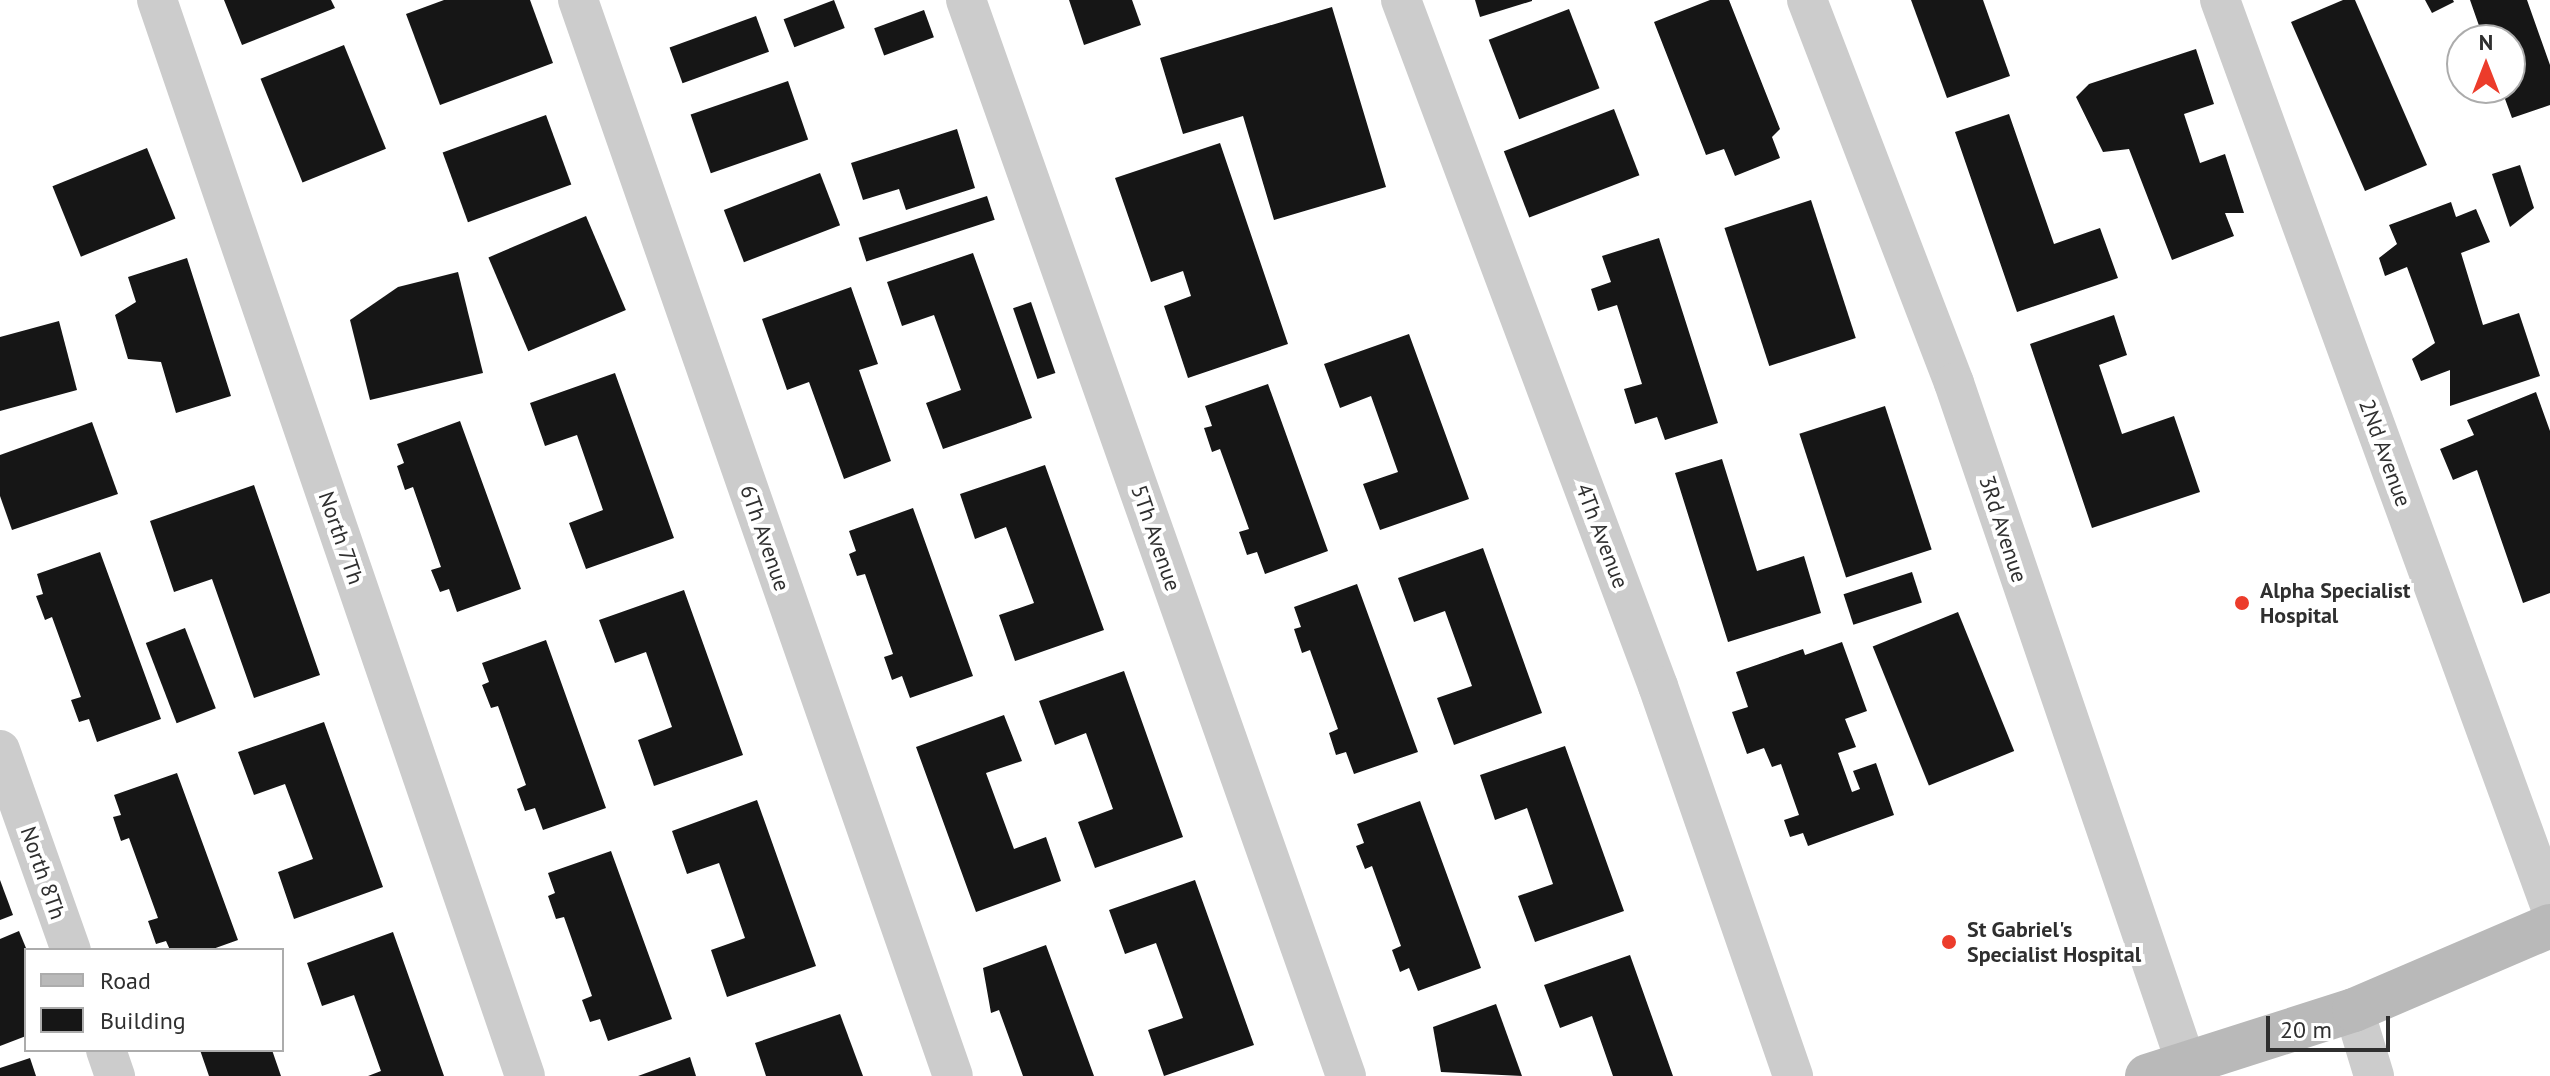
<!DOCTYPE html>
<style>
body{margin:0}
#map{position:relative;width:2550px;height:1076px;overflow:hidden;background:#fff;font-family:"PT Sans",sans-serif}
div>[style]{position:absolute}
.building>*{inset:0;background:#161616;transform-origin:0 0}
.minor>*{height:40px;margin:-20px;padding:0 20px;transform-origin:20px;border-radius:20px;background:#ccc}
.secondary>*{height:44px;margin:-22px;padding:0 22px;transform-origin:22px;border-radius:22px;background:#b9b9b9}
.dots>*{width:22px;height:22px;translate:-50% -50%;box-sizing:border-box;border:4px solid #fff;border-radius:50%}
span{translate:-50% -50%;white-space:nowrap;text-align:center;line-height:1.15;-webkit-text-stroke:8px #fff;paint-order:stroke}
.street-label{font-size:22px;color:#2f2f2f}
.poi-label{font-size:22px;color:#2f2f2f;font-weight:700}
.left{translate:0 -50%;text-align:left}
.legend{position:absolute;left:24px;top:948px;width:260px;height:104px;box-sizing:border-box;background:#fff;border:2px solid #acacac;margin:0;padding:10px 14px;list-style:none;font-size:24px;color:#2f2f2f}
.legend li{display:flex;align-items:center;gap:16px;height:40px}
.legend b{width:40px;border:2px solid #acacac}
.north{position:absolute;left:2446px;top:24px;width:80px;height:80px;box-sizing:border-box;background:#fff;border:2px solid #acacac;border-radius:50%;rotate:0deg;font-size:22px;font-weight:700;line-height:32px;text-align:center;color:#2f2f2f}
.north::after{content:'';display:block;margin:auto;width:28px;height:36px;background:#ec3c2b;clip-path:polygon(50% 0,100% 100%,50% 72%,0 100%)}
.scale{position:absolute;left:2266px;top:1016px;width:124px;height:36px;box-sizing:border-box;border:4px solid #2f2f2f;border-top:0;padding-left:10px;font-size:24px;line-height:28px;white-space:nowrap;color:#2f2f2f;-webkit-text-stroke:6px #fff;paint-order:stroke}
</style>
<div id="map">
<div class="building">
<div style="clip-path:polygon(224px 0,331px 0,335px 8px,242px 45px)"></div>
<div style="clip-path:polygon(444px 0,530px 0,553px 63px,440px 105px,406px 14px)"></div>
<div style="left:834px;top:0;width:30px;height:54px;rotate:69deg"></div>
<div style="clip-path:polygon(1069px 0,1132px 0,1141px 25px,1084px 45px)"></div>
<div style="clip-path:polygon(1475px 0,1532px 0,1532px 1px,1480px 17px)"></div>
<div style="clip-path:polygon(1710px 0,1729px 0,1780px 129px,1772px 137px,1780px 158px,1735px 176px,1724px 149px,1706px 155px,1654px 22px)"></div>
<div style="clip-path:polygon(1911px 0,1983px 0,2010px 76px,1947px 98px)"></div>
<div style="clip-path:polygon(2343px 0,2355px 0,2427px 165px,2365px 191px,2291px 22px)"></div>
<div style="clip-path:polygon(2425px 0,2453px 0,2454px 2px,2432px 13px)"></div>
<div style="clip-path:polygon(2470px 0,2527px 0,2550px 65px,2550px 105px,2512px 118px,2501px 88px,2510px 88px,2510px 40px,2484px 40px)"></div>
<div style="clip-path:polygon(1332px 7px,1386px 187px,1274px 220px,1243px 116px,1183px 134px,1160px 58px)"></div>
<div style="left:1569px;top:9px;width:85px;height:86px;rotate:69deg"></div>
<div style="left:924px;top:10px;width:29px;height:53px;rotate:70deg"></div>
<div style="left:756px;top:16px;width:38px;height:92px;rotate:70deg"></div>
<div style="left:344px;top:45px;width:112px;height:90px;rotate:68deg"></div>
<div style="clip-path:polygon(2196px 49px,2214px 104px,2184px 114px,2200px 163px,2225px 154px,2244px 213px,2225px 213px,2234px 236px,2172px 260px,2129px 149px,2103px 152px,2076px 97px,2089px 84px)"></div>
<div style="left:788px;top:81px;width:62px;height:103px;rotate:71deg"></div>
<div style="left:1614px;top:109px;width:71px;height:118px;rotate:69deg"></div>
<div style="clip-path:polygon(2009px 114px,2054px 244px,2100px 228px,2118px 278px,2017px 312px,1955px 132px)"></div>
<div style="left:546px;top:115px;width:74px;height:110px;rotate:70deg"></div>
<div style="clip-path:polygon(957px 129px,975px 188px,906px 210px,899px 189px,863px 200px,851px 163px)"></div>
<div style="clip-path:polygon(1220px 143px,1288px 344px,1188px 378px,1164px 306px,1191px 296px,1183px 271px,1151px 282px,1115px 178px)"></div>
<div style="left:147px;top:148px;width:76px;height:102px;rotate:68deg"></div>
<div style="clip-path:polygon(2520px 165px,2534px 208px,2510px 227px,2492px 174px)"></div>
<div style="left:820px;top:173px;width:56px;height:103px;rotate:69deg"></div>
<div style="left:987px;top:196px;width:25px;height:135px;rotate:72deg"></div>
<div style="left:1811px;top:200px;width:145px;height:91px;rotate:72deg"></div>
<div style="clip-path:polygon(2451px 202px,2456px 217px,2476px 209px,2490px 242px,2461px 253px,2483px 325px,2519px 313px,2540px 376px,2450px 406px,2450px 370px,2421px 381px,2412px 359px,2435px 343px,2407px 267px,2385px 276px,2379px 258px,2397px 244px,2389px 225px)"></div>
<div style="left:586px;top:216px;width:102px;height:106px;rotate:67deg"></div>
<div style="clip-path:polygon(1659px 238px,1718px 423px,1665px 440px,1657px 417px,1635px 424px,1624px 389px,1642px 384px,1617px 305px,1598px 311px,1591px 289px,1611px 282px,1602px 256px)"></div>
<div style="clip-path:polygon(973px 253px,1032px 418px,943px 449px,926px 403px,961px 390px,934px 315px,902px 326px,887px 282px)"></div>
<div style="clip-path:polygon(187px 258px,231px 396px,176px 413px,161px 362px,128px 359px,115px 315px,136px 302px,128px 277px)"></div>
<div style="clip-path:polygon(458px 272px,483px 373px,370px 400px,350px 320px,398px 287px)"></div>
<div style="clip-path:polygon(851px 287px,878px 364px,859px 370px,891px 461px,844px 479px,809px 382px,787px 390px,762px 319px)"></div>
<div style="left:1031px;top:302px;width:75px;height:19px;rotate:71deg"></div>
<div style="clip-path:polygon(2114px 315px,2127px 355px,2099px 365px,2122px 434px,2174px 416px,2200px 492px,2092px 528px,2030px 344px)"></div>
<div style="clip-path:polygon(59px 321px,77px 390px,0 411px,0 337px)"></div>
<div style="clip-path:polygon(1409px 334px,1469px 499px,1380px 530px,1363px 484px,1398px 472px,1371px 396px,1340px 408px,1324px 364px)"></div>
<div style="clip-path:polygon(615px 373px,674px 538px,586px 569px,569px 523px,603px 510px,577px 435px,545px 446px,530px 403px)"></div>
<div style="clip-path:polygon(1268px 384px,1328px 551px,1265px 574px,1257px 552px,1247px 555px,1239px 532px,1249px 529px,1220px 449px,1212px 452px,1204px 428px,1212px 426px,1205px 406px)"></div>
<div style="clip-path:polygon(2536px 392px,2550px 431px,2550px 593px,2523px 603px,2477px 470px,2453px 480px,2440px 449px,2474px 435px,2467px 420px)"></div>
<div style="left:1885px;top:406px;width:151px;height:90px;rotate:72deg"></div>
<div style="clip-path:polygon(460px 421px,521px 589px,457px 612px,449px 589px,440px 592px,431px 570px,441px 567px,413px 487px,405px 490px,397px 466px,404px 463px,397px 444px)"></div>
<div style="clip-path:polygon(92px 422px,118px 494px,12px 530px,0 496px,0 455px)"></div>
<div style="clip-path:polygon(1722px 459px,1757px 571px,1804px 556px,1821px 613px,1728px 642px,1675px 473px)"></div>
<div style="clip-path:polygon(1045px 465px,1104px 630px,1015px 661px,999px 615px,1034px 603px,1006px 527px,975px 539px,960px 494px)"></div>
<div style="clip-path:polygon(254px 485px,320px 675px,254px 698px,212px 579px,174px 592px,150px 521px)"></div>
<div style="clip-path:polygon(913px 508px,973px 676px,910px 698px,902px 676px,892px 680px,884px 657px,893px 654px,865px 574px,857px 576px,849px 554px,856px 551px,849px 531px)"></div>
<div style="clip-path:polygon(1483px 548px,1542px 713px,1454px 745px,1437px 698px,1472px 686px,1445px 611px,1414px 622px,1398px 578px)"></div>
<div style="clip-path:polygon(100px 552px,161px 719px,97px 742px,89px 719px,79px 722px,71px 700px,81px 697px,52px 617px,45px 620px,36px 596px,43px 594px,37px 574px)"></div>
<div style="left:1912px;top:572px;width:32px;height:72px;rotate:72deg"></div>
<div style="clip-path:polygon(1357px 584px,1418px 752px,1354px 774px,1346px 752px,1336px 755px,1329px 733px,1338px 729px,1310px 650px,1302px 653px,1294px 629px,1301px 627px,1294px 607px)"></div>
<div style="clip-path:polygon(684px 590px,743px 755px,654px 786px,638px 740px,672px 727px,646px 652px,615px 663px,599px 620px)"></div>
<div style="left:1958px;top:612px;width:150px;height:92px;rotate:68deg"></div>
<div style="left:185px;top:628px;width:86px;height:42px;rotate:69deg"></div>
<div style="clip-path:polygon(546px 640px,606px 808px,543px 830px,535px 808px,525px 811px,517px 789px,526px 785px,498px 706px,491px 708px,482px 685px,489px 682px,482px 663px)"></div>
<div style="clip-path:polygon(1842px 642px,1867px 711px,1845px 719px,1856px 747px,1838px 753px,1852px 792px,1860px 789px,1853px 771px,1876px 763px,1894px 815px,1808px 846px,1803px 833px,1790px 837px,1784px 820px,1799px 815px,1781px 764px,1772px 767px,1764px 748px,1747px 754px,1732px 712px,1748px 707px,1736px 672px,1803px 649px,1805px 655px)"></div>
<div style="clip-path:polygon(1124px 671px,1183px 837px,1095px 868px,1078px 822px,1113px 809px,1086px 733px,1055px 745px,1039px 701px)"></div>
<div style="clip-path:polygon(1004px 715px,1022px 761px,986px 773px,1014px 849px,1046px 837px,1061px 881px,976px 912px,916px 747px)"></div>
<div style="clip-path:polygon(324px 722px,383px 887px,294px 919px,278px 872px,313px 859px,285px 784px,254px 795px,238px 752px)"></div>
<div style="clip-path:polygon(1565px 746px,1624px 911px,1535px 942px,1518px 896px,1553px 884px,1527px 808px,1495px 820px,1480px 775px)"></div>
<div style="clip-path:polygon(177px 773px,238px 940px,210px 950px,170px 950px,166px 941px,156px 944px,148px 921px,158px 918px,129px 838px,121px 841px,113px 817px,121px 815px,114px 795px)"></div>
<div style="clip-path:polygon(757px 800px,816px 966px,727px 997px,711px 950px,745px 938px,719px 863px,687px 874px,672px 831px)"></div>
<div style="clip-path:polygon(1420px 801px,1481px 968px,1418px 991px,1409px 968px,1400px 972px,1392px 950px,1401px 946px,1372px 866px,1365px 869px,1356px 846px,1364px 843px,1357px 824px)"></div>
<div style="clip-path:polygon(611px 851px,672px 1019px,608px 1041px,600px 1019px,590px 1022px,582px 1000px,592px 996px,564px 917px,556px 919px,548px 896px,555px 893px,548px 873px)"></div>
<div style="clip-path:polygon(0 880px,13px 915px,0 920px)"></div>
<div style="clip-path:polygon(1195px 880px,1254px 1045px,1164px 1076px,1148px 1030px,1183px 1018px,1156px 943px,1125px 954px,1109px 910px)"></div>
<div style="clip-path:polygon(19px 931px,26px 948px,26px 1036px,0 1046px,0 939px)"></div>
<div style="clip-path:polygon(393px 932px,444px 1076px,368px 1076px,381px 1071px,354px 995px,322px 1006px,307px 963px)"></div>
<div style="clip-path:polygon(1046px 945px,1094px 1076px,1023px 1076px,999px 1010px,991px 1013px,983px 968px)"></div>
<div style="clip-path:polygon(1630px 955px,1673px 1076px,1613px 1076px,1592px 1016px,1560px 1028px,1544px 985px)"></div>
<div style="clip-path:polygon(1496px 1004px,1522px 1076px,1441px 1072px,1433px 1027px)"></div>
<div style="clip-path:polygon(840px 1014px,863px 1076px,766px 1076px,755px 1043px)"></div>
<div style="clip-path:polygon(200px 1050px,272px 1050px,281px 1076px,209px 1076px)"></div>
<div style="clip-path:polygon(690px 1057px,696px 1076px,638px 1076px)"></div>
<div style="clip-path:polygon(30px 1058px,36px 1076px,0 1076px,0 1068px)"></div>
</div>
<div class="minor">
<div style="left:157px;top:0;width:1137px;rotate:71.12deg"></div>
<div style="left:578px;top:0;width:1139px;rotate:70.79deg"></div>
<div style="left:966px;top:0;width:1141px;rotate:70.55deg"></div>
<div style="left:1401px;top:0;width:733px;rotate:69.46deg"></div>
<div style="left:1658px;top:686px;width:413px;rotate:70.9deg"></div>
<div style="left:1807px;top:0;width:410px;rotate:69deg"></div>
<div style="left:1954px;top:383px;width:718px;rotate:71.16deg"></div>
<div style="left:2220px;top:0;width:963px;rotate:69.97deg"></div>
<div style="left:0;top:750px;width:212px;rotate:70.5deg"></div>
<div style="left:2354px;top:1010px;width:69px;rotate:73.1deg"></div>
<div style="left:106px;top:1050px;width:28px;rotate:71deg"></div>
</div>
<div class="secondary">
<div style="left:2147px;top:1076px;width:217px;rotate:-17.7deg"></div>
<div style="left:2354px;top:1010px;width:213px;rotate:-23.2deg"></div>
</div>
<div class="dots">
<div style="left:2242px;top:603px;background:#ec3c2b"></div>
<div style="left:1949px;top:942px;background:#ec3c2b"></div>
</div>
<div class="street-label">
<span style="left:2385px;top:453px;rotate:70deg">2Nd Avenue</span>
<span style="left:2003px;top:529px;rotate:72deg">3Rd Avenue</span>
<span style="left:1602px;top:536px;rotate:69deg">4Th Avenue</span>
<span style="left:341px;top:538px;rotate:71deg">North 7Th</span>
<span style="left:765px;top:538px;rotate:71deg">6Th Avenue</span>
<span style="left:1156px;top:538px;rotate:71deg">5Th Avenue</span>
<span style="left:43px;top:873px;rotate:71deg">North 8Th</span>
</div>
<div class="poi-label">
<span class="left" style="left:2260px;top:603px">Alpha Specialist<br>Hospital</span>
<span class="left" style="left:1967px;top:942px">St Gabriel's<br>Specialist Hospital</span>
</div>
<ul class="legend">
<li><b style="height:10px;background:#b9b9b9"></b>Road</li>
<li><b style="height:22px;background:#161616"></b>Building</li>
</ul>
<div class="north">N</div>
<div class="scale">20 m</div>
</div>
